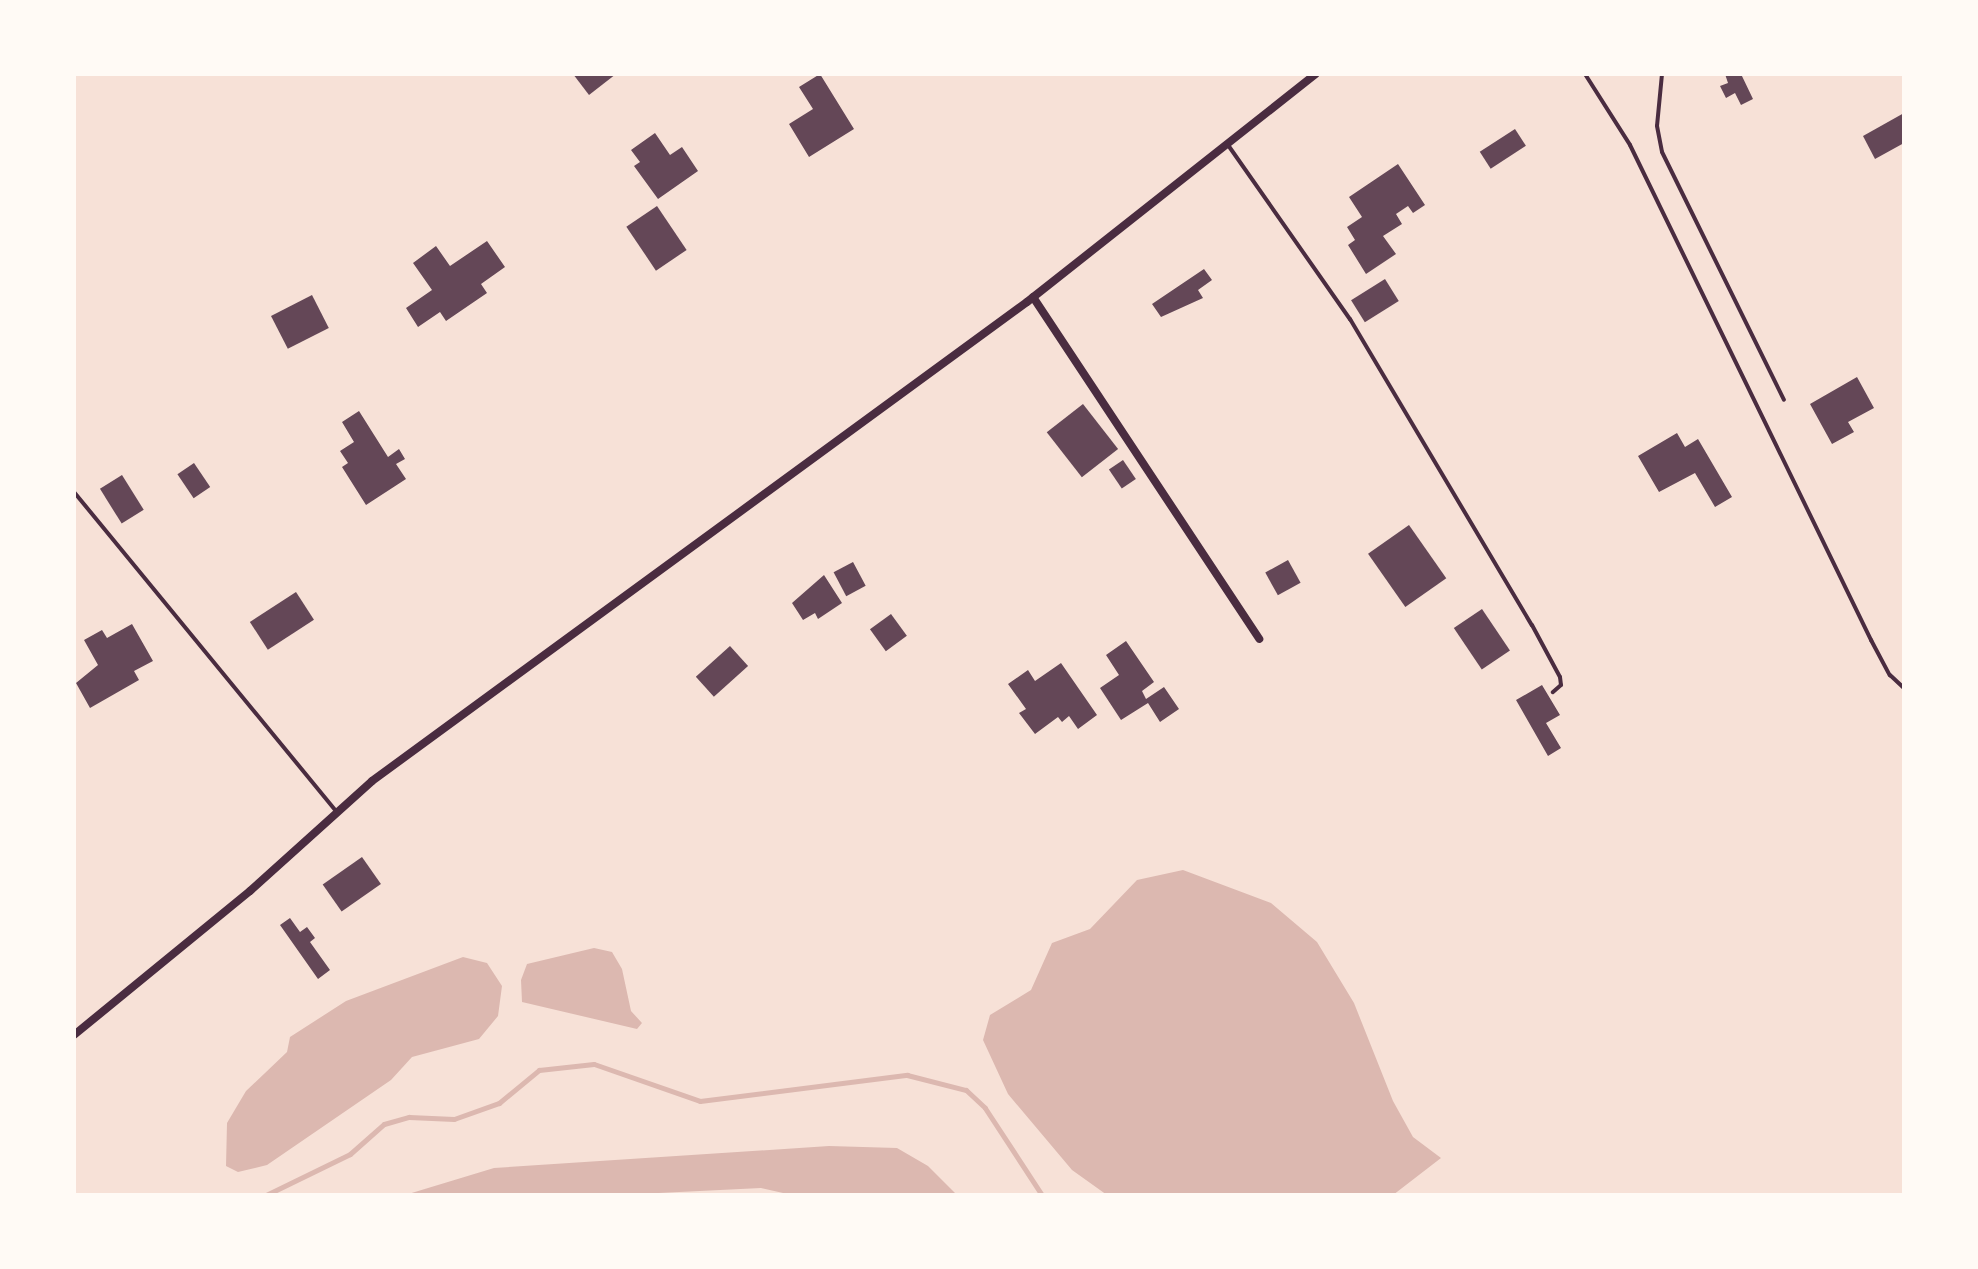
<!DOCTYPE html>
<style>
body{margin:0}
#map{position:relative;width:1978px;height:1269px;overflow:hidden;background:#f7e1d7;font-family:"Space Grotesk",sans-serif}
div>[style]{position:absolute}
.water>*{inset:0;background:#dcb8b0}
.stream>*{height:5px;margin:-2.5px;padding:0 2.5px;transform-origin:2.5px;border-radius:2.5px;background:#dcb8b0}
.building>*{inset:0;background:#644757;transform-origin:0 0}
.service>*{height:4px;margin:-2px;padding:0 2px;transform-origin:2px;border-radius:2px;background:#4a2c40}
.minor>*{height:8px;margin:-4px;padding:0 4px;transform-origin:4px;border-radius:4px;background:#4a2c40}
span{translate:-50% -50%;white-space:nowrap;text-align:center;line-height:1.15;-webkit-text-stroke:8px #fffaf5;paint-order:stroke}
.frame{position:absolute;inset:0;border:76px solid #fffaf5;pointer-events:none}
</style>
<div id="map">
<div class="water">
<div style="clip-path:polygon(1183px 870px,1271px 903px,1317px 942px,1354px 1003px,1393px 1101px,1413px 1137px,1441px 1158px,1393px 1195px,1107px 1195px,1072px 1170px,1008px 1094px,983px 1040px,990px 1015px,1031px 990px,1052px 943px,1090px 929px,1137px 880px)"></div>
<div style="clip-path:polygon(594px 948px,612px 952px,622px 969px,631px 1011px,642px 1023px,637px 1029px,522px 1002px,521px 980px,527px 964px)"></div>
<div style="clip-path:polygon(463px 957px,487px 963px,502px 986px,498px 1016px,479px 1039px,412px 1057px,391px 1080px,267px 1165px,238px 1172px,226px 1166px,227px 1123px,246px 1091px,287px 1052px,290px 1037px,346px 1001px)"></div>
<div style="clip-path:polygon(829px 1146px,897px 1148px,928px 1166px,957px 1195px,792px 1195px,761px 1188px,618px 1195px,405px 1195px,494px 1168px)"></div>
</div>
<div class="stream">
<div style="left:266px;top:1195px;width:93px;rotate:-26deg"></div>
<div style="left:350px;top:1154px;width:45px;rotate:-41.4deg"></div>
<div style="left:384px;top:1124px;width:26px;rotate:-16deg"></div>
<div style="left:409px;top:1117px;width:45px;rotate:2.5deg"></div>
<div style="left:454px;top:1119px;width:48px;rotate:-19.6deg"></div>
<div style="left:499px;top:1103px;width:52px;rotate:-39.5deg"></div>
<div style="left:539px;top:1070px;width:55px;rotate:-6.2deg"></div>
<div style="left:594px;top:1064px;width:112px;rotate:19.2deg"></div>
<div style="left:700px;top:1101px;width:209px;rotate:-7.2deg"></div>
<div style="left:907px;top:1075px;width:61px;rotate:14.3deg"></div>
<div style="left:966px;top:1090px;width:26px;rotate:43deg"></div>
<div style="left:985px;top:1108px;width:104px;rotate:56.8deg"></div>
</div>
<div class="building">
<div style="clip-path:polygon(573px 74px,616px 74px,589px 95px)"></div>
<div style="clip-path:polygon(820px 74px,854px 129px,809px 157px,789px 124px,813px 109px,799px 87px)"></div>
<div style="clip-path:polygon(1725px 74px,1741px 74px,1753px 99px,1741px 105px,1735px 93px,1726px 98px,1720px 86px,1728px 83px)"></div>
<div style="clip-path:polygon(1904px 113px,1904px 143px,1875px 159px,1863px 136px)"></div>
<div style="left:1515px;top:129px;width:20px;height:42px;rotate:57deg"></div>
<div style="clip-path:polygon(655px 133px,670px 155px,682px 147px,698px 171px,658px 199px,634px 166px,640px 162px,631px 150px)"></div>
<div style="clip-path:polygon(1398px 164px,1425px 205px,1413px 213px,1408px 206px,1396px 214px,1402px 224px,1383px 236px,1396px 254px,1366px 274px,1348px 245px,1355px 240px,1347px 227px,1362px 217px,1349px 197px)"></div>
<div style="left:657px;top:206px;width:53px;height:37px;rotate:56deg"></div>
<div style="clip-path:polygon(487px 241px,505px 267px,481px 284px,487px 293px,446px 321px,440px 312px,418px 327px,406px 308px,432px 290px,413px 263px,436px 246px,450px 266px)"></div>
<div style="clip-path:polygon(1204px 269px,1212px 280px,1198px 290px,1203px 298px,1161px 317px,1152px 304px)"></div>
<div style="left:1385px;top:279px;width:26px;height:40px;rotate:58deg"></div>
<div style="left:312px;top:295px;width:37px;height:46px;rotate:63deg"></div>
<div style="clip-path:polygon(1857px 377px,1874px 408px,1848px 422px,1854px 432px,1832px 444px,1810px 404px)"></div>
<div style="left:1083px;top:404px;width:57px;height:46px;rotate:52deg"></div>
<div style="clip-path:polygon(359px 411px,388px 457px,399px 449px,405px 459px,396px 464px,406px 479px,366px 505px,342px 467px,348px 463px,340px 451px,354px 442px,342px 422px)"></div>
<div style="clip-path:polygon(1677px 433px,1685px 447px,1698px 439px,1732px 497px,1715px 507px,1695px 473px,1659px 492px,1638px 456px)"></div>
<div style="left:1123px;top:460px;width:23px;height:17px;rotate:56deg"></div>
<div style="left:194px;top:463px;width:29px;height:20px;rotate:56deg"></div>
<div style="left:122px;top:475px;width:41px;height:26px;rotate:58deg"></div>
<div style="left:1409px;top:525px;width:65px;height:50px;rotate:55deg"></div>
<div style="left:1288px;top:560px;width:26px;height:26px;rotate:61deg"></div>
<div style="left:853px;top:562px;width:27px;height:22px;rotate:62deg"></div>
<div style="clip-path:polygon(824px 575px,842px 603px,818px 619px,815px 613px,803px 620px,792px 603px)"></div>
<div style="left:296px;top:592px;width:33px;height:55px;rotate:57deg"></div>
<div style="left:1482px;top:609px;width:50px;height:34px;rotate:56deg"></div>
<div style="left:891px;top:614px;width:27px;height:26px;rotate:54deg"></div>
<div style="clip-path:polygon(132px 624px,153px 661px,134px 671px,139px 680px,90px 708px,76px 683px,98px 665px,84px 640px,102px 630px,107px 638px)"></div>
<div style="clip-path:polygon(1126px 641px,1154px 682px,1142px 691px,1146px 699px,1164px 687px,1179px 709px,1160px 722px,1148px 703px,1121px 720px,1100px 688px,1119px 675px,1106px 655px)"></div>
<div style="left:730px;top:646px;width:27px;height:46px;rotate:48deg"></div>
<div style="clip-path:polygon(1061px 663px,1097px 715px,1078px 729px,1069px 716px,1062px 722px,1058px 717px,1035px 734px,1019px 713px,1026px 709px,1008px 684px,1028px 670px,1035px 681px)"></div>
<div style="clip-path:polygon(1542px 685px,1560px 715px,1546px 723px,1561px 748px,1548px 756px,1516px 700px)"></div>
<div style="left:362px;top:857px;width:33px;height:48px;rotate:55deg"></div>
<div style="clip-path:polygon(290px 918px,300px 932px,307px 927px,315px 938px,310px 942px,330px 970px,318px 979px,280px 925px)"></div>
</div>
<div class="service">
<div style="left:1585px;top:74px;width:84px;rotate:57.6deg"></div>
<div style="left:1630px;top:145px;width:551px;rotate:64.04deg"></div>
<div style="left:1871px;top:640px;width:40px;rotate:62deg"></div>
<div style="left:1890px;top:675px;width:19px;rotate:43deg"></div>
<div style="left:1662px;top:74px;width:52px;rotate:95.5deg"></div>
<div style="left:1657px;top:126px;width:26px;rotate:79deg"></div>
<div style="left:1662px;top:152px;width:276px;rotate:63.8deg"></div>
<div style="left:1228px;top:145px;width:213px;rotate:55deg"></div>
<div style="left:1350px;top:319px;width:356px;rotate:59.3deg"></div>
<div style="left:1532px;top:625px;width:59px;rotate:61.7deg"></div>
<div style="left:1560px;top:677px;width:8px;rotate:83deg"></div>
<div style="left:1561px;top:685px;width:11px;rotate:139deg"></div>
<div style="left:74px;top:492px;width:414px;rotate:50.6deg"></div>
</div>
<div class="minor">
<div style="left:1033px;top:297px;width:410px;rotate:56.5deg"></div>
<div style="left:74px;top:1035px;width:227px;rotate:-39.3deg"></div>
<div style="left:250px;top:891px;width:164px;rotate:-42deg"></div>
<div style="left:372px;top:781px;width:811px;rotate:-36.18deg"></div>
<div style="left:1027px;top:302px;width:368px;rotate:-38.3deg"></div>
</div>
<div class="frame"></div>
</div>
